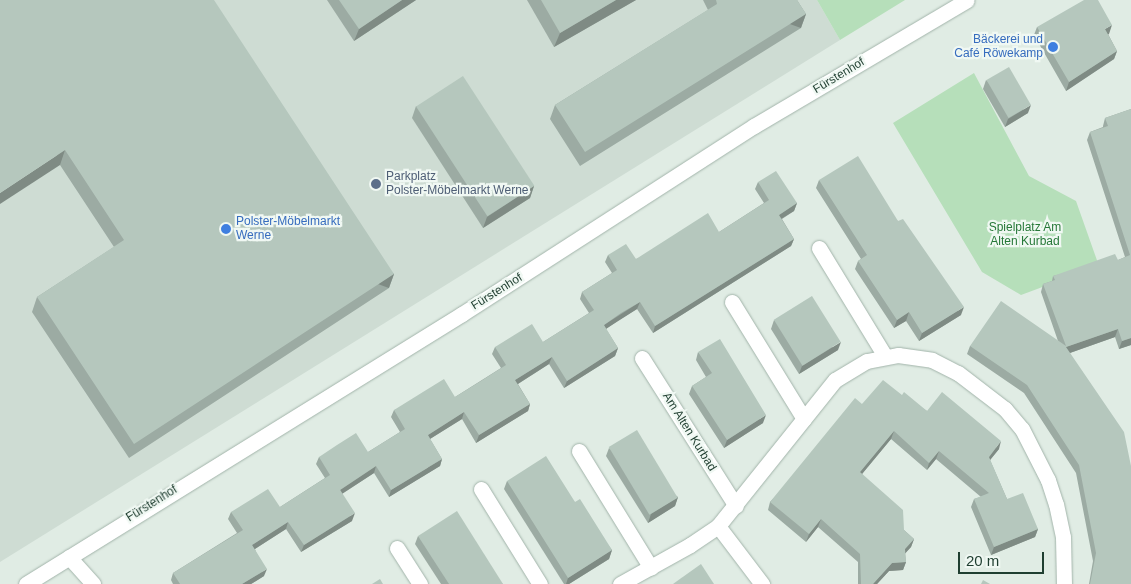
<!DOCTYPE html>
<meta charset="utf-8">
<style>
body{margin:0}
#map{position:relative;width:1131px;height:584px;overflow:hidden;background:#e0ece4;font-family:Arial,sans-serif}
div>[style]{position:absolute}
.built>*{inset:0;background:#cedcd3}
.green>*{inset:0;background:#b6dfba}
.roads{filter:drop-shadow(0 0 1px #a2b4aa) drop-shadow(0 0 1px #a2b4aa)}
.street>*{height:15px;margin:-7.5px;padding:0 7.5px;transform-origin:7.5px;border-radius:7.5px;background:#fff}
.wall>*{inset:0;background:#9caba3}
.shaded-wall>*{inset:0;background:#7f8b84;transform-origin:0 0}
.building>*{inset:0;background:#b5c7bd;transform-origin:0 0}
.dots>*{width:14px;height:14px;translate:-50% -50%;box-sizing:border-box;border:2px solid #f0f8f3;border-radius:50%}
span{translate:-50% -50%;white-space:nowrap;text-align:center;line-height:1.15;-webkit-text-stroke:4.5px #f0f8f3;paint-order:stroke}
.shop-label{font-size:12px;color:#366cbe}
.right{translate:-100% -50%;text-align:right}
.left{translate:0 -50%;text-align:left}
.street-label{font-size:12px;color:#1f3e30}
.service-label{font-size:12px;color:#4e5e75}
.park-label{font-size:12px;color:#267838}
.scale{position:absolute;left:958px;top:552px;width:86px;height:22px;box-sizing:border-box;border:2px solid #1f3e30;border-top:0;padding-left:6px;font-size:15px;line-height:18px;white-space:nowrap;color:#1f3e30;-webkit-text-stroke:4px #f0f8f3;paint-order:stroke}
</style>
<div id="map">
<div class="built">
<div style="clip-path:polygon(0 0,817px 0,840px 40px,0 562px)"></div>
</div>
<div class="green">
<div style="clip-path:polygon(817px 0,905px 0,840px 40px)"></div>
<div style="clip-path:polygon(974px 73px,1029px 176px,1076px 201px,1099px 266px,1021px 295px,982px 272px,893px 123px)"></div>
</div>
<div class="roads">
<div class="street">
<div style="left:819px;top:248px;width:127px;rotate:58.6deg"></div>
<div style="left:732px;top:302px;width:137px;rotate:58.4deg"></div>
<div style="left:642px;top:358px;width:175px;rotate:57.6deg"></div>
<div style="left:579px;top:451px;width:137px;rotate:58.4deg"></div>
<div style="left:481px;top:489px;width:112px;rotate:58.2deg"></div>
<div style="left:718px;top:526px;width:73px;rotate:52.8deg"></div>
<div style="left:397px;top:548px;width:43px;rotate:57.4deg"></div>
<div style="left:69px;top:557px;width:36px;rotate:48deg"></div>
<div style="left:26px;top:584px;width:513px;rotate:-31.77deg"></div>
<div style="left:462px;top:314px;width:347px;rotate:-32.8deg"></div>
<div style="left:754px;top:126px;width:247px;rotate:-30.6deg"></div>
<div style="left:620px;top:584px;width:80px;rotate:-29.1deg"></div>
<div style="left:690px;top:545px;width:34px;rotate:-34deg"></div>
<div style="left:718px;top:526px;width:187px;rotate:-51.3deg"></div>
<div style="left:835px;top:380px;width:37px;rotate:-31deg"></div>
<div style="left:867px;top:361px;width:32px;rotate:-11deg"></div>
<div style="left:898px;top:355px;width:34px;rotate:8deg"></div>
<div style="left:932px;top:360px;width:29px;rotate:27deg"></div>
<div style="left:958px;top:373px;width:59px;rotate:37.5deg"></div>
<div style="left:1005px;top:409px;width:26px;rotate:50deg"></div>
<div style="left:1022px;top:429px;width:57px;rotate:63deg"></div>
<div style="left:1048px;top:480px;width:25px;rotate:72deg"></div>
<div style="left:1056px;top:504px;width:34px;rotate:78deg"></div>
<div style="left:1063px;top:537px;width:47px;rotate:88.8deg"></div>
</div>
</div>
<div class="wall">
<div style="clip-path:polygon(0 0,394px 274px,389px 288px,129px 458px,32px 312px,37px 297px,114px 247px,60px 165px)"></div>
<div style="clip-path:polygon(327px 0,416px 0,354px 41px)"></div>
<div style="clip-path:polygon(527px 0,636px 0,554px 47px)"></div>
<div style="clip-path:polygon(703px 0,797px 0,806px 14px,801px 28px,580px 166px,550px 119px,555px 105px,708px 10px)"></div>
<div style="clip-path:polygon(1037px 27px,1109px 34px,1108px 34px,1117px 51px,1114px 59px,1066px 91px,1034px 35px)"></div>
<div style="clip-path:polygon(986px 80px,1028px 113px,1005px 127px,983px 89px)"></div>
<div style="clip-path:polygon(416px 106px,534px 186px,530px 198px,483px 228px,412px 118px)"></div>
<div style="clip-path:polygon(1131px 109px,1131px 345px,1119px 349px,1115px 337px,1070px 353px,1131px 584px,1089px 584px,1093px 561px,1076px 473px,1024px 393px,967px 354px,970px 346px,1058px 341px,1041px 292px,1043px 284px,1052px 281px,1053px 276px,1118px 260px,1125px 257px,1087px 140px,1090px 132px,1103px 127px,1103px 126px,1105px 118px)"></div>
<div style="clip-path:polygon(819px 180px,898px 221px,961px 315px,919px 341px,906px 321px,894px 328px,855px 269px,858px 261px,861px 259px,816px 188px)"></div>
<div style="clip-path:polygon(758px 182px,797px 203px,794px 211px,782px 219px,794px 239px,791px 246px,653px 333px,637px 309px,619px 320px,606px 329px,618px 348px,615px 356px,564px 388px,549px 364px,518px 384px,530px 404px,528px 411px,476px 443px,462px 419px,430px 439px,442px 459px,440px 466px,389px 497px,374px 473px,342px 494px,352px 521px,301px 552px,286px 529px,255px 549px,264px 576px,251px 584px,173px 584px,171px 580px,173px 573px,237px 533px,228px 519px,231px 512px,280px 507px,325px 478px,316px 464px,319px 457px,368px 452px,400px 432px,391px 417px,394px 410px,455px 397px,501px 368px,492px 354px,495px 347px,543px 342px,589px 313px,580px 299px,582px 292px,612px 273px,605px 262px,608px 255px,636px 259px,719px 232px,764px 203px,755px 189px)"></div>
<div style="clip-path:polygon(774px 320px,838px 350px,799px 374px,771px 329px)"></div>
<div style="clip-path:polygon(698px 352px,763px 423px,724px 448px,689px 394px,692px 386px,706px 377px,696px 360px)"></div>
<div style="clip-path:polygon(902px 395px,927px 411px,999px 449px,990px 460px,1007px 499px,1038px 529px,1035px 537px,991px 555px,971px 507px,974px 499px,981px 497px,936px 459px,927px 470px,891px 439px,862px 474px,904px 530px,914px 539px,911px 547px,905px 553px,906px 562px,903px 570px,889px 571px,877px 584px,858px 584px,858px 562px,818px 527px,806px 542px,768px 510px,770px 502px,862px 404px)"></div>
<div style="clip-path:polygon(609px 448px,678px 497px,675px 506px,648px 523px,606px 456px)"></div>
<div style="clip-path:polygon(507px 481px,575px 502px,612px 550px,609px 559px,569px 584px,564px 584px,504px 489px)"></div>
<div style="clip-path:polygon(418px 536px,503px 584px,441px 584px,415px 544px)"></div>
</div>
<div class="shaded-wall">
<div style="clip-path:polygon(402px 0,416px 0,354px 41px,359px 29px)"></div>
<div style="clip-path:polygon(616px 0,636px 0,554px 47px,560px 33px)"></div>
<div style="left:806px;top:14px;width:15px;height:261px;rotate:110deg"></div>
<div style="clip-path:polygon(1112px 25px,1109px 34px,1102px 38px,1105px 29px)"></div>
<div style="clip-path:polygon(1117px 51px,1114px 59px,1066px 91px,1069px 82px)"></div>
<div style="clip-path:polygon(1031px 105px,1028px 113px,1005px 127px,1008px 119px)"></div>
<div style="clip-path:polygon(65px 150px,60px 165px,0 204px,0 193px)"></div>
<div style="clip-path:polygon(534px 186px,530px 198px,483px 228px,487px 217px)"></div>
<div style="clip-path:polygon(797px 203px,794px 211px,776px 222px,779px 215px)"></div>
<div style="clip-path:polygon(794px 239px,791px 246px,653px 333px,655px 326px)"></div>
<div style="left:394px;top:274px;width:15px;height:311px;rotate:110deg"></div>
<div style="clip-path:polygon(640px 302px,637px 309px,601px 332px,604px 325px)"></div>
<div style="clip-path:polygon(964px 307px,961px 315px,919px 341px,922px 333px)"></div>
<div style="clip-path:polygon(909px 312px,906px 321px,894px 328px,897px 320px)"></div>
<div style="clip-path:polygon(1118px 329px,1115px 337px,1064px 355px,1066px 347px)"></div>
<div style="clip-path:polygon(1131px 338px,1131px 345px,1119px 349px,1122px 341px)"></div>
<div style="clip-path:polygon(841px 342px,838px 350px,799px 374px,802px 366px)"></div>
<div style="clip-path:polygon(618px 348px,615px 356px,564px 388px,567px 381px)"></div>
<div style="clip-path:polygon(552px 357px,549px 364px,513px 387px,515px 380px)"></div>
<div style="clip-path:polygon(530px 404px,528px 411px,476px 443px,479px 435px)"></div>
<div style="clip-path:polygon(464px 412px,462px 419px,425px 442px,428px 435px)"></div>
<div style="clip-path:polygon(766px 415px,763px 423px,724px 448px,727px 440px)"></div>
<div style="clip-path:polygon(894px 431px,891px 439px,857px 480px,860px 472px)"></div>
<div style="clip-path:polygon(1001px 441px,999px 449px,986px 465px,989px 457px)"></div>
<div style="clip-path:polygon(939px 451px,936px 459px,927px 470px,929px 463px)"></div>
<div style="clip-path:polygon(442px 459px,440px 466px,389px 497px,391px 490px)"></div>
<div style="clip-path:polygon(376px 466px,374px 473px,337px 497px,340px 490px)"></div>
<div style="clip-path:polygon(678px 497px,675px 506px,648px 523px,651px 514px)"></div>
<div style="clip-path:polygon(355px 513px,352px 521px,301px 552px,304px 545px)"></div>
<div style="clip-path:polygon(821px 519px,818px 527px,806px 542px,809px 534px)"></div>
<div style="clip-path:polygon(288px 522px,286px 529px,250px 552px,252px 545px)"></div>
<div style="clip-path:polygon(1038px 529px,1035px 537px,991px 555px,994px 547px)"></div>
<div style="clip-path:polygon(914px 539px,911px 547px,902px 557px,905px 549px)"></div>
<div style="clip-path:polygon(612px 550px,609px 559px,569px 584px,566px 584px,568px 578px)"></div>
<div style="clip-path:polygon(906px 562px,903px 570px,889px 571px,877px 584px,873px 584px,892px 563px)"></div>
<div style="clip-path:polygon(267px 569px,264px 576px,251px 584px,242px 584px)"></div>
</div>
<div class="building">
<div style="clip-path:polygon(0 0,214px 0,394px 274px,134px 444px,37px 297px,124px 240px,65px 150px,0 193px)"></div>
<div style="clip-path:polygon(339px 0,402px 0,359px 29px)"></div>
<div style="clip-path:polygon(541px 0,616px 0,560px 33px)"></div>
<div style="clip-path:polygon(716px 0,797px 0,806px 14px,585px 152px,555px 105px,717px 4px)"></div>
<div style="clip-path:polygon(1084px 0,1098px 0,1112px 25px,1105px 29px,1117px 51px,1069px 82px,1037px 27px)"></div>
<div style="left:1009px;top:67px;width:44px;height:26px;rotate:60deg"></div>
<div style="left:463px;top:76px;width:131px;height:56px;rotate:57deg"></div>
<div style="clip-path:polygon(1131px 109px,1131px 338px,1122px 341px,1118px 329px,1066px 347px,1124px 432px,1131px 466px,1131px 584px,1090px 584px,1096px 553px,1079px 465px,1027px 385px,970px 346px,1001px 301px,1066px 346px,1043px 284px,1055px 280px,1053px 276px,1115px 254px,1118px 260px,1130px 255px,1090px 132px,1108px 126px,1105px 118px)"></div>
<div style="clip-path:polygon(858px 156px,898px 221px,903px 219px,964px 307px,922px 333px,909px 312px,897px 320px,858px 261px,867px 255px,819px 180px)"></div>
<div style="clip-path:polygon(776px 171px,797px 203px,779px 215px,794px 239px,655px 326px,640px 302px,621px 313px,604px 325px,618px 348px,567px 381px,552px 357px,515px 380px,530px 404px,479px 435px,464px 412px,428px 435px,442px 459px,391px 490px,376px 466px,340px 490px,337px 485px,355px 513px,304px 545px,288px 522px,252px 545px,249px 540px,267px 569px,242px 584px,180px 584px,173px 573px,243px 530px,231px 512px,268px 489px,280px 507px,330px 475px,319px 457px,337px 445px,356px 433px,368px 452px,405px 429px,394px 410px,444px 379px,455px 397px,481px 381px,506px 365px,495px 347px,532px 324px,543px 342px,594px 310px,582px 292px,617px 270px,608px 255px,626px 244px,636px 259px,708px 213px,719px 232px,769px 200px,758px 182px)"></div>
<div style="left:812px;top:296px;width:54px;height:45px;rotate:58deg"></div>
<div style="clip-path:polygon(720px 339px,766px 415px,727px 440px,692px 386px,712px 373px,698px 352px)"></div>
<div style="clip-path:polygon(883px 380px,902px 395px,904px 392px,927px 411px,942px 392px,1001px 441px,989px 457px,1007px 499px,1023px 493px,1038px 529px,994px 547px,974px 499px,989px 493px,939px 451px,929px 463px,894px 431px,860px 472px,903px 510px,904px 530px,914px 539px,905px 549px,906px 562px,892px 563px,873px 584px,861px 584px,860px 554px,821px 519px,809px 534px,770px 502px,855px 398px,862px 404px)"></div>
<div style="left:637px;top:430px;width:79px;height:33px;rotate:59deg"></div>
<div style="clip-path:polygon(546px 456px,575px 502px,580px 499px,612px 550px,568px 578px,507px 481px)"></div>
<div style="clip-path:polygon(457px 511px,503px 584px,449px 584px,418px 536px)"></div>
<div style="clip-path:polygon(701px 564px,714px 584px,673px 584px)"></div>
<div style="clip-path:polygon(380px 579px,383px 584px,372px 584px)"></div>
<div style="clip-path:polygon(983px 580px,990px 584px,981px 584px)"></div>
</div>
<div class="dots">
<div style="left:1053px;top:47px;background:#3f7fe0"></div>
<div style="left:376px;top:184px;background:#5c6f8a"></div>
<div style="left:226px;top:229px;background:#3f7fe0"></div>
</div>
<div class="shop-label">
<span class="right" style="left:1043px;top:47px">Bäckerei und<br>Café Röwekamp</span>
<span class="left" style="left:236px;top:229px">Polster-Möbelmarkt<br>Werne</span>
</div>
<div class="street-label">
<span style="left:839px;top:76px;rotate:-31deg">Fürstenhof</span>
<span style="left:497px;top:292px;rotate:-32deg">Fürstenhof</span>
<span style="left:689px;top:432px;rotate:58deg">Am Alten Kurbad</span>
<span style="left:152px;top:504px;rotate:-32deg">Fürstenhof</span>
</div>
<div class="service-label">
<span class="left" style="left:386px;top:184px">Parkplatz<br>Polster-Möbelmarkt Werne</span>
</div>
<div class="park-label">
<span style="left:1025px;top:235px">Spielplatz Am<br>Alten Kurbad</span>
</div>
<div class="scale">20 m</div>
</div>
